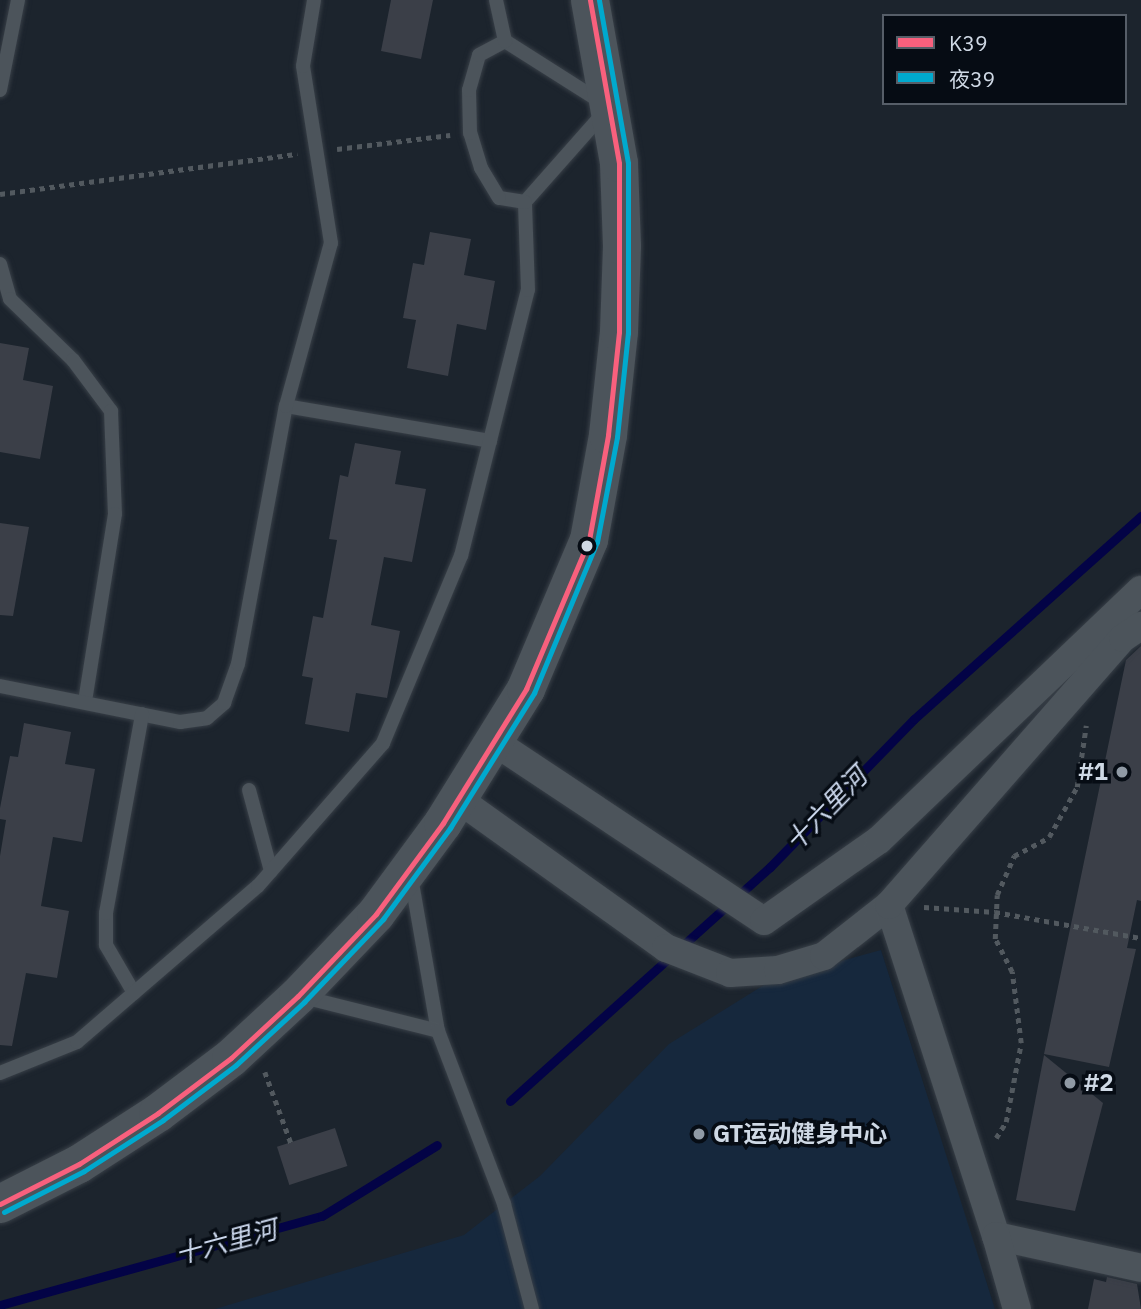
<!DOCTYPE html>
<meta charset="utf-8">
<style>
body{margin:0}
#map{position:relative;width:1141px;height:1309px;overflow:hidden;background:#1c242d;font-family:"IBM Plex Sans","Noto Sans SC",sans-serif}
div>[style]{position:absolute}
.built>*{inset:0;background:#16283d}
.stream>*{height:9px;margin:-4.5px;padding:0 4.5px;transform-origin:4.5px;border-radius:4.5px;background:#030346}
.building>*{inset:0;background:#3b3f48;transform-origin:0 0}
.path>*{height:4.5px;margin-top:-2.25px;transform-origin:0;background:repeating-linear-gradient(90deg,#52595f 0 5px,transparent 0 10px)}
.roads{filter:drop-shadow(0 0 2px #383f47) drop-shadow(0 0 2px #383f47)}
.lane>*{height:14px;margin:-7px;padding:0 7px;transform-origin:7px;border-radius:7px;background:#4c545b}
.street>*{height:28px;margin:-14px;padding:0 14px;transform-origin:14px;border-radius:14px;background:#4c545b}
.secondary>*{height:38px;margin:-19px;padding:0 19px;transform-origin:19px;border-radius:19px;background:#4c545b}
.bus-1>*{height:5px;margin:-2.5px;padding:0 2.5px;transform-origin:2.5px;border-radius:2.5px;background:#f8607d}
.bus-2>*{height:5px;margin:-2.5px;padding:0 2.5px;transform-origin:2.5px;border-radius:2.5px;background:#00a9ce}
.dots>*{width:19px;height:19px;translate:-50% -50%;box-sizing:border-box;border:4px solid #060c14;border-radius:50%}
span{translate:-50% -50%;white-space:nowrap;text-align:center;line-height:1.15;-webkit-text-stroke:7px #060c14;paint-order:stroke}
.poi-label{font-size:24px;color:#cfd9e5;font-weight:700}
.right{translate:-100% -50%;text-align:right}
.left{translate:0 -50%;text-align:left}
.water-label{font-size:26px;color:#cbd7ec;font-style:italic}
.legend{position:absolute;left:882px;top:14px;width:245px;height:91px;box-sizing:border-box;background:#060c14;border:2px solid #565e68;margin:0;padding:9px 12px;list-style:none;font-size:21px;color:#cfd9e5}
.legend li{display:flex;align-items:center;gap:14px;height:35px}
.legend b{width:35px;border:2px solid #565e68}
</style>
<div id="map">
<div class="built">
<div style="clip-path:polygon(881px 950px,995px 1309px,215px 1309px,464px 1235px,540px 1176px,669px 1044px,772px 980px)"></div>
</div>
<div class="stream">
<div style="left:510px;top:1101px;width:350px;rotate:-42deg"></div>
<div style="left:770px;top:867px;width:206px;rotate:-45.8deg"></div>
<div style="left:914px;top:719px;width:305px;rotate:-41.8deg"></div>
<div style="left:0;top:1305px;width:334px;rotate:-15.5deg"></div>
<div style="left:322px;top:1216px;width:135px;rotate:-31.7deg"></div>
</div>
<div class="building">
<div style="clip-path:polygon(391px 0,433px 0,421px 59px,381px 51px)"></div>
<div style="clip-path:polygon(430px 232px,471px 239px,464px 275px,495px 281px,486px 330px,457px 324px,448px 376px,407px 368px,416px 320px,403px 318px,413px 263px,424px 265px)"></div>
<div style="clip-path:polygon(0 343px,29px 348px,23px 380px,53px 386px,40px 459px,0 452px)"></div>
<div style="clip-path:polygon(355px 443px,401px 451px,395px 484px,426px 489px,412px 562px,384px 557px,371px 625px,400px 631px,387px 698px,356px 693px,349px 732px,305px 724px,313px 678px,302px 676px,313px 616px,323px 618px,337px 540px,329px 539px,340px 475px,348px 477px)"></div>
<div style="clip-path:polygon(0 523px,29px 527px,13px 616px,0 615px)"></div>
<div style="clip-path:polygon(1141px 646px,1141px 901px,1137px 900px,1127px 948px,1136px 949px,1109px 1067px,1044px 1054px,1126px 660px)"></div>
<div style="clip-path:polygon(24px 723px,71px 732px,65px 764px,95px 769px,82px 842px,53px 837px,41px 906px,69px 911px,57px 978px,26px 973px,12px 1046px,0 1045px,0 856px,6px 820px,0 819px,0 808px,10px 756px,18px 757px)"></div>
<div style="clip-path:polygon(1044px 1055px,1103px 1103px,1075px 1211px,1016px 1200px)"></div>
<div style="left:335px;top:1128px;width:40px;height:61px;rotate:72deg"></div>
<div style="clip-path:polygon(1107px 1277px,1137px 1284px,1141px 1309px,1088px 1309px,1094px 1279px,1106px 1282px)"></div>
</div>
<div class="path">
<div style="left:337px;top:149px;width:114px;rotate:-7.1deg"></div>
<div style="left:0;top:194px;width:300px;rotate:-7.7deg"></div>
<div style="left:924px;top:907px;width:71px;rotate:4deg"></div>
<div style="left:995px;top:912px;width:148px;rotate:10.1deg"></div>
<div style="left:265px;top:1072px;width:76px;rotate:69.9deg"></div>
<div style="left:996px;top:1138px;width:19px;rotate:-58deg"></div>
<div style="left:1006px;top:1122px;width:80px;rotate:-79.2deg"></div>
<div style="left:1021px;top:1043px;width:72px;rotate:-97.2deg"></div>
<div style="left:1012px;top:972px;width:37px;rotate:-117deg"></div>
<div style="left:995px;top:939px;width:44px;rotate:-87.4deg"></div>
<div style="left:997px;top:895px;width:43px;rotate:-66.4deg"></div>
<div style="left:1014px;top:856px;width:40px;rotate:-28deg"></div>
<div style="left:1049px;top:837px;width:57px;rotate:-60.8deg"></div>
<div style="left:1077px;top:787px;width:62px;rotate:-81.6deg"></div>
</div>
<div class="roads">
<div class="lane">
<div style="left:505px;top:41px;width:123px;rotate:32.4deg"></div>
<div style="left:609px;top:107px;width:127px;rotate:131.5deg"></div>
<div style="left:0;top:90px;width:92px;rotate:-78.7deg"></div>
<div style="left:0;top:264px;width:36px;rotate:74deg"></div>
<div style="left:10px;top:299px;width:88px;rotate:44.1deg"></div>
<div style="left:73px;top:360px;width:64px;rotate:53.3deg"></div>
<div style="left:111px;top:411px;width:103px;rotate:87.8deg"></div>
<div style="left:115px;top:514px;width:189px;rotate:99.1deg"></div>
<div style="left:286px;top:406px;width:207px;rotate:9.7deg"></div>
<div style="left:0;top:686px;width:184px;rotate:11.3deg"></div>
<div style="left:180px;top:722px;width:27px;rotate:-8deg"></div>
<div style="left:207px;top:718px;width:23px;rotate:-41deg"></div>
<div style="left:224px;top:703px;width:41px;rotate:-70.3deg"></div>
<div style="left:238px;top:664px;width:262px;rotate:-79.5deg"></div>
<div style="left:286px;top:406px;width:169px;rotate:-74.6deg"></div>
<div style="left:331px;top:243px;width:179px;rotate:-99deg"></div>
<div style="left:303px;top:66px;width:67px;rotate:-80.5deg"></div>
<div style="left:249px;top:790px;width:84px;rotate:74.8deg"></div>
<div style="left:411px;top:877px;width:156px;rotate:80.1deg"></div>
<div style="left:134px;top:993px;width:56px;rotate:-120.3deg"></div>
<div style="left:106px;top:945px;width:32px;rotate:-90deg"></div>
<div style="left:106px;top:913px;width:202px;rotate:-79.7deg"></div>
<div style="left:303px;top:997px;width:139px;rotate:14.1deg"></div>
<div style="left:438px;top:1031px;width:185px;rotate:69.1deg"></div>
<div style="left:504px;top:1204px;width:109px;rotate:75.1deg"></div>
<div style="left:0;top:1073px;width:83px;rotate:-21.9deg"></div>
<div style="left:77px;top:1042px;width:239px;rotate:-40.8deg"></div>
<div style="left:258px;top:886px;width:190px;rotate:-48.8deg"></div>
<div style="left:383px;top:743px;width:203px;rotate:-67.4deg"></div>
<div style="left:461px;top:556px;width:274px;rotate:-75.9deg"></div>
<div style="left:528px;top:290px;width:88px;rotate:-92deg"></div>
<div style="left:525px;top:202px;width:26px;rotate:-171deg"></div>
<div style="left:499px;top:198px;width:35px;rotate:-121deg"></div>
<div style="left:481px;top:168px;width:37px;rotate:-107deg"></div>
<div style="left:470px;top:133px;width:43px;rotate:-91.3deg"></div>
<div style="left:469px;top:90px;width:36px;rotate:-74deg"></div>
<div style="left:479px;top:55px;width:30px;rotate:-28deg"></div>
<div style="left:505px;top:41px;width:42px;rotate:-102.4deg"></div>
</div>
<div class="street">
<div style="left:493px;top:741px;width:325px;rotate:33.6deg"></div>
<div style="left:764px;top:921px;width:141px;rotate:-35.2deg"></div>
<div style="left:879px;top:840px;width:362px;rotate:-43.7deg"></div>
<div style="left:458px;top:799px;width:256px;rotate:35.6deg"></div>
<div style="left:666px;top:948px;width:69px;rotate:21.3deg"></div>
<div style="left:730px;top:973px;width:48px;rotate:-3.6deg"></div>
<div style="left:778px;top:970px;width:48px;rotate:-16.9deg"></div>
<div style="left:824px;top:956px;width:83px;rotate:-38.1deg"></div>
<div style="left:889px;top:905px;width:348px;rotate:72.1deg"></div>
<div style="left:996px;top:1236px;width:148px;rotate:12.4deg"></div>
<div style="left:889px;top:905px;width:355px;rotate:-48.8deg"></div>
<div style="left:1123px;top:638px;width:22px;rotate:-34deg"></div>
<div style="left:996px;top:1236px;width:76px;rotate:74deg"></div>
</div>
<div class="secondary">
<div style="left:0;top:1204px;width:89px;rotate:-26.9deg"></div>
<div style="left:79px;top:1164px;width:94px;rotate:-32.8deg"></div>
<div style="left:158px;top:1113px;width:91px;rotate:-37deg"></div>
<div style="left:231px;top:1058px;width:91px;rotate:-42.8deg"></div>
<div style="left:298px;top:996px;width:113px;rotate:-46.4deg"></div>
<div style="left:376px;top:914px;width:113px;rotate:-53.6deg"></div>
<div style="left:443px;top:823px;width:158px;rotate:-58.2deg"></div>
<div style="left:526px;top:689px;width:162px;rotate:-67.1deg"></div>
<div style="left:589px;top:540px;width:107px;rotate:-79.7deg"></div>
<div style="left:608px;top:435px;width:104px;rotate:-83.9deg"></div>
<div style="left:619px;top:332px;width:86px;rotate:-88deg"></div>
<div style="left:622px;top:246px;width:83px;rotate:-92.1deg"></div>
<div style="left:619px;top:163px;width:166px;rotate:-100.1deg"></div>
</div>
</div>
<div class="bus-1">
<div style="left:0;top:1204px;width:89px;rotate:-26.9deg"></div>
<div style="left:79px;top:1164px;width:94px;rotate:-32.8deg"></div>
<div style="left:158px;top:1113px;width:91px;rotate:-37deg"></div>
<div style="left:231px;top:1058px;width:91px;rotate:-42.8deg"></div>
<div style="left:298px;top:996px;width:113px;rotate:-46.4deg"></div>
<div style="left:376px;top:914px;width:113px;rotate:-53.6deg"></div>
<div style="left:443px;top:823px;width:158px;rotate:-58.2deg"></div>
<div style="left:526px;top:689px;width:162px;rotate:-67.1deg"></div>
<div style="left:589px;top:540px;width:107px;rotate:-79.7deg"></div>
<div style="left:608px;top:435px;width:104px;rotate:-83.9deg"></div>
<div style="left:619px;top:332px;width:169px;rotate:-90deg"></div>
<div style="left:619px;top:163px;width:166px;rotate:-100.1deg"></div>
</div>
<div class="bus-2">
<div style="left:4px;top:1212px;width:90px;rotate:-27.1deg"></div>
<div style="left:84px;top:1171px;width:94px;rotate:-32.8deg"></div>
<div style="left:163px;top:1120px;width:91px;rotate:-37deg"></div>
<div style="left:236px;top:1065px;width:93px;rotate:-42.8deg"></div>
<div style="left:304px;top:1002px;width:115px;rotate:-46.4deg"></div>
<div style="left:383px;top:919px;width:113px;rotate:-53.6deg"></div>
<div style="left:450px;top:828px;width:159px;rotate:-58.1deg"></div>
<div style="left:534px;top:693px;width:164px;rotate:-67.4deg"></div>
<div style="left:597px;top:542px;width:107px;rotate:-79.2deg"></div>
<div style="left:617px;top:437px;width:105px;rotate:-84deg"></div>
<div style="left:628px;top:333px;width:170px;rotate:-90deg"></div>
<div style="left:628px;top:163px;width:166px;rotate:-100.1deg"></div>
</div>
<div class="dots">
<div style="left:587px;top:546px;background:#cfd9e5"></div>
<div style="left:1122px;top:772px;background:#909aa5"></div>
<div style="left:1070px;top:1083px;background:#909aa5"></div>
<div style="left:699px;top:1134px;background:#909aa5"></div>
</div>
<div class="poi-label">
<span class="right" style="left:1108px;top:772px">#1</span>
<span class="left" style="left:1084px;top:1083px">#2</span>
<span class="left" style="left:713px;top:1134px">GT运动健身中心</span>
</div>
<div class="water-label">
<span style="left:826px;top:809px;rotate:-46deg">十六里河</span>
<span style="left:226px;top:1242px;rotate:-15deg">十六里河</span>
</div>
<ul class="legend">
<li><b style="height:9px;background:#f8607d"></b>K39</li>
<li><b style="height:9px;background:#00a9ce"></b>夜39</li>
</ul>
</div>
